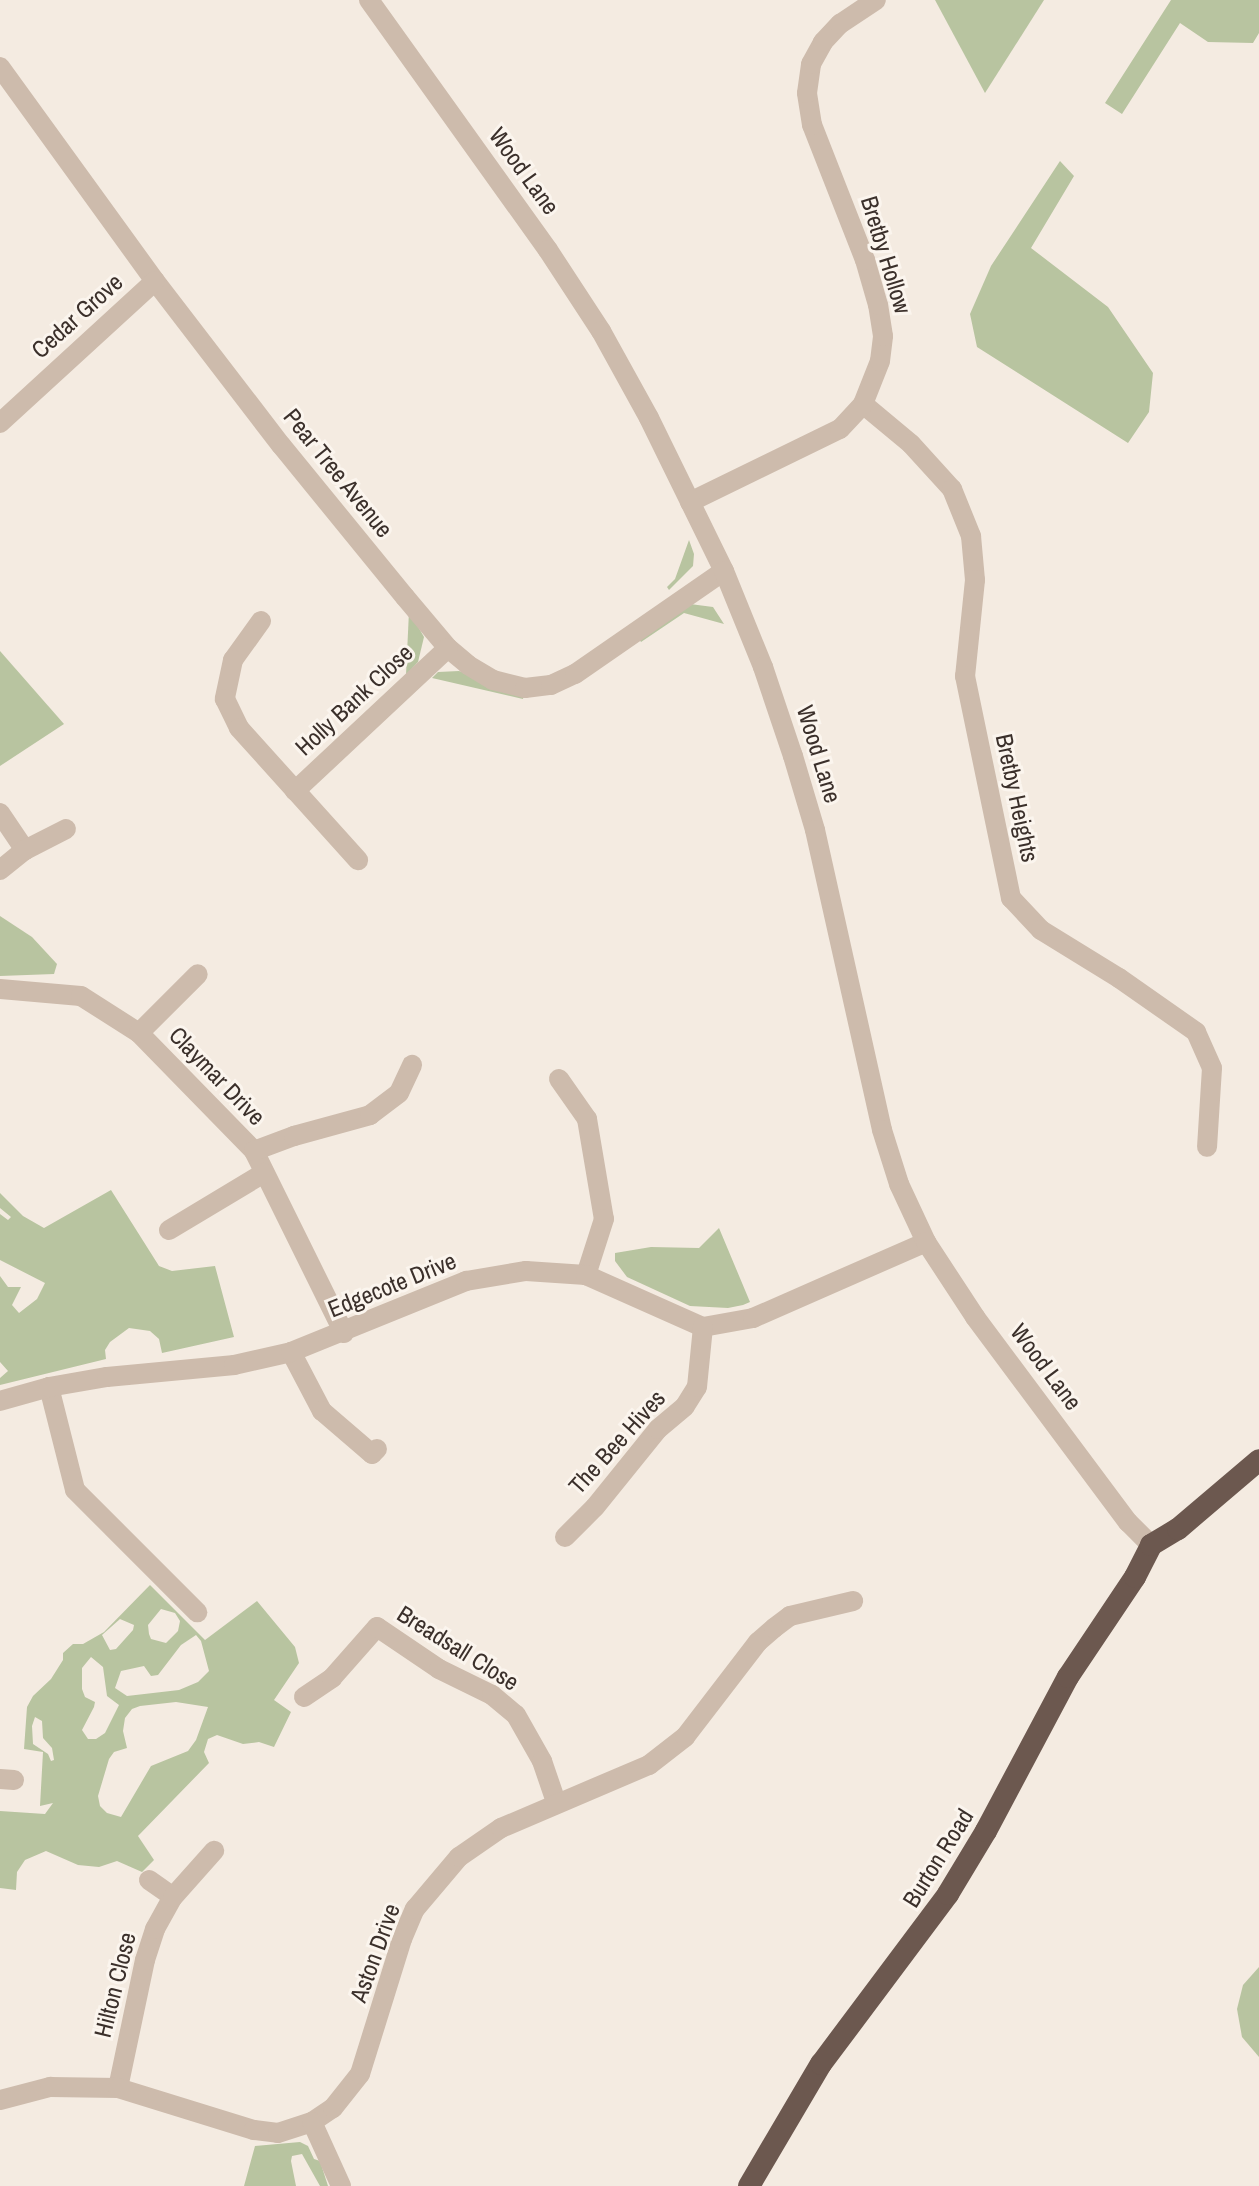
<!DOCTYPE html>
<style>
body{margin:0}
#map{position:relative;width:1259px;height:2186px;overflow:hidden;background:#f4ebe1;font-family:"Archivo Narrow",sans-serif}
div>[style]{position:absolute}
.green>*{inset:0;background:#b8c4a0}
.minor>*{height:20px;margin:-10px;padding:0 10px;transform-origin:10px;border-radius:10px;background:#cdbbac}
.tertiary>*{height:20px;margin:-10px;padding:0 10px;transform-origin:10px;border-radius:10px;background:#cdbbac}
.trunk>*{height:22px;margin:-11px;padding:0 11px;transform-origin:11px;border-radius:11px;background:#6c584f}
span{translate:-50% -50%;white-space:nowrap;text-align:center;line-height:1.15;-webkit-text-stroke:6px #fbf5ee;paint-order:stroke}
.street-label{font-size:24px;color:#3b302b}
</style>
<div id="map">
<div class="green">
<div style="clip-path:polygon(935px 0,1044px 0,985px 93px)"></div>
<div style="clip-path:polygon(1171px 0,1259px 0,1259px 33px,1253px 43px,1208px 42px,1180px 23px,1122px 114px,1105px 103px)"></div>
<div style="clip-path:polygon(1060px 161px,1074px 176px,1031px 248px,1108px 307px,1153px 373px,1149px 412px,1128px 443px,977px 347px,970px 314px,991px 266px)"></div>
<div style="clip-path:polygon(689px 540px,694px 554px,693px 566px,669px 590px,667px 587px,675px 579px)"></div>
<div style="clip-path:polygon(690px 604px,713px 607px,724px 624px,684px 613px,641px 642px,639px 639px)"></div>
<div style="clip-path:polygon(409px 611px,424px 637px,418px 662px,406px 675px)"></div>
<div style="clip-path:polygon(0 651px,64px 724px,0 766px)"></div>
<div style="clip-path:polygon(459px 671px,524px 694px,523px 699px,432px 678px,438px 672px)"></div>
<div style="clip-path:polygon(0 916px,32px 937px,57px 964px,54px 974px,0 976px)"></div>
<div style="clip-path:polygon(111px 1190px,159px 1266px,172px 1271px,215px 1266px,234px 1337px,162px 1353px,159px 1339px,150px 1331px,129px 1328px,110px 1342px,105px 1350px,106px 1359px,0 1385px,0 1378px,8px 1371px,0 1362px,0 1276px,8px 1287px,21px 1287px,12px 1305px,19px 1313px,37px 1299px,45px 1283px,0 1260px,0 1214px,8px 1220px,11px 1217px,0 1208px,0 1193px,23px 1216px,44px 1228px)"></div>
<div style="clip-path:polygon(719px 1228px,750px 1302px,743px 1305px,728px 1308px,690px 1306px,627px 1277px,615px 1261px,615px 1253px,651px 1247px,699px 1248px)"></div>
<div style="clip-path:polygon(evenodd,150px 1585px,205px 1640px,257px 1601px,295px 1647px,299px 1663px,274px 1700px,291px 1712px,274px 1747px,259px 1742px,243px 1744px,217px 1735px,208px 1739px,204px 1752px,209px 1763px,138px 1836px,154px 1860px,142px 1872px,117px 1861px,99px 1867px,78px 1865px,46px 1851px,25px 1860px,17px 1872px,16px 1890px,0 1888px,0 1811px,45px 1814px,53px 1803px,40px 1806px,43px 1752px,24px 1749px,27px 1707px,33px 1696px,51px 1679px,63px 1660px,63px 1653px,73px 1644px,83px 1644px,104px 1632px,150px 1585px,161px 1609px,175px 1613px,180px 1621px,178px 1631px,166px 1643px,151px 1639px,149px 1634px,148px 1625px,161px 1609px,150px 1585px,120px 1619px,134px 1625px,133px 1630px,116px 1649px,110px 1650px,102px 1635px,120px 1619px,150px 1585px,196px 1635px,201px 1641px,209px 1671px,198px 1682px,179px 1690px,127px 1696px,115px 1688px,121px 1671px,144px 1666px,151px 1676px,158px 1675px,181px 1645px,196px 1635px,150px 1585px,91px 1657px,103px 1667px,107px 1696px,119px 1705px,105px 1733px,96px 1739px,88px 1739px,82px 1730px,94px 1707px,95px 1702px,85px 1697px,82px 1689px,82px 1668px,91px 1657px,150px 1585px,176px 1702px,208px 1707px,196px 1740px,188px 1751px,151px 1766px,121px 1817px,107px 1813px,100px 1806px,98px 1796px,109px 1759px,114px 1752px,127px 1748px,123px 1731px,125px 1718px,132px 1709px,140px 1706px,176px 1702px,150px 1585px,35px 1717px,42px 1721px,43px 1738px,52px 1748px,54px 1760px,51px 1761px,48px 1754px,33px 1744px,32px 1726px,35px 1717px)"></div>
<div style="clip-path:polygon(1259px 1967px,1259px 2057px,1242px 2037px,1237px 2009px,1243px 1985px)"></div>
<div style="clip-path:polygon(300px 2142px,308px 2146px,314px 2159px,320px 2161px,328px 2186px,320px 2186px,302px 2154px,292px 2156px,291px 2161px,296px 2186px,244px 2186px,255px 2146px)"></div>
</div>
<div class="minor">
<div style="left:0;top:67px;width:264px;rotate:54.1deg"></div>
<div style="left:155px;top:281px;width:207px;rotate:52.5deg"></div>
<div style="left:281px;top:445px;width:196px;rotate:50.8deg"></div>
<div style="left:405px;top:597px;width:67px;rotate:49.9deg"></div>
<div style="left:448px;top:648px;width:26px;rotate:40deg"></div>
<div style="left:468px;top:665px;width:29px;rotate:31deg"></div>
<div style="left:493px;top:680px;width:33px;rotate:14deg"></div>
<div style="left:525px;top:688px;width:26px;rotate:-7deg"></div>
<div style="left:551px;top:685px;width:26px;rotate:-25deg"></div>
<div style="left:575px;top:674px;width:181px;rotate:-34.7deg"></div>
<div style="left:863px;top:404px;width:62px;rotate:39.8deg"></div>
<div style="left:911px;top:444px;width:61px;rotate:47.7deg"></div>
<div style="left:952px;top:489px;width:51px;rotate:68deg"></div>
<div style="left:971px;top:536px;width:44px;rotate:84.8deg"></div>
<div style="left:975px;top:580px;width:97px;rotate:95.9deg"></div>
<div style="left:965px;top:676px;width:227px;rotate:78.3deg"></div>
<div style="left:1011px;top:898px;width:44px;rotate:46.8deg"></div>
<div style="left:1041px;top:930px;width:92px;rotate:31.6deg"></div>
<div style="left:1119px;top:978px;width:94px;rotate:35deg"></div>
<div style="left:1196px;top:1032px;width:39px;rotate:66deg"></div>
<div style="left:1212px;top:1068px;width:79px;rotate:93.6deg"></div>
<div style="left:0;top:423px;width:210px;rotate:-42.5deg"></div>
<div style="left:690px;top:502px;width:167px;rotate:-26deg"></div>
<div style="left:840px;top:429px;width:34px;rotate:-47deg"></div>
<div style="left:863px;top:404px;width:46px;rotate:-68.4deg"></div>
<div style="left:880px;top:361px;width:25px;rotate:-83deg"></div>
<div style="left:883px;top:336px;width:31px;rotate:-99deg"></div>
<div style="left:878px;top:305px;width:47px;rotate:-106.1deg"></div>
<div style="left:865px;top:260px;width:145px;rotate:-111.4deg"></div>
<div style="left:812px;top:125px;width:32px;rotate:-99deg"></div>
<div style="left:807px;top:93px;width:29px;rotate:-82deg"></div>
<div style="left:811px;top:64px;width:25px;rotate:-61deg"></div>
<div style="left:823px;top:42px;width:25px;rotate:-47deg"></div>
<div style="left:840px;top:24px;width:43px;rotate:-33.7deg"></div>
<div style="left:261px;top:621px;width:48px;rotate:125.7deg"></div>
<div style="left:233px;top:660px;width:40px;rotate:102deg"></div>
<div style="left:225px;top:699px;width:32px;rotate:64deg"></div>
<div style="left:239px;top:728px;width:178px;rotate:48deg"></div>
<div style="left:295px;top:791px;width:209px;rotate:-43.1deg"></div>
<div style="left:0;top:813px;width:45px;rotate:56deg"></div>
<div style="left:0;top:870px;width:32px;rotate:-39deg"></div>
<div style="left:25px;top:850px;width:46px;rotate:-27.1deg"></div>
<div style="left:0;top:989px;width:81px;rotate:4.9deg"></div>
<div style="left:81px;top:996px;width:69px;rotate:32.5deg"></div>
<div style="left:139px;top:1033px;width:165px;rotate:45.7deg"></div>
<div style="left:254px;top:1151px;width:203px;rotate:63.7deg"></div>
<div style="left:139px;top:1033px;width:83px;rotate:-45deg"></div>
<div style="left:559px;top:1079px;width:49px;rotate:55deg"></div>
<div style="left:587px;top:1119px;width:101px;rotate:80.4deg"></div>
<div style="left:604px;top:1219px;width:59px;rotate:107.8deg"></div>
<div style="left:254px;top:1151px;width:43px;rotate:-20.6deg"></div>
<div style="left:294px;top:1136px;width:79px;rotate:-15.4deg"></div>
<div style="left:370px;top:1115px;width:36px;rotate:-37deg"></div>
<div style="left:399px;top:1093px;width:31px;rotate:-65deg"></div>
<div style="left:169px;top:1230px;width:111px;rotate:-31deg"></div>
<div style="left:291px;top:1352px;width:67px;rotate:62.3deg"></div>
<div style="left:322px;top:1411px;width:66px;rotate:40.7deg"></div>
<div style="left:372px;top:1454px;width:7px;rotate:-45deg"></div>
<div style="left:49px;top:1387px;width:106px;rotate:75.8deg"></div>
<div style="left:75px;top:1490px;width:173px;rotate:45deg"></div>
<div style="left:0;top:1401px;width:51px;rotate:-15.9deg"></div>
<div style="left:49px;top:1387px;width:59px;rotate:-9.8deg"></div>
<div style="left:107px;top:1377px;width:128px;rotate:-5.4deg"></div>
<div style="left:234px;top:1365px;width:58px;rotate:-12.8deg"></div>
<div style="left:291px;top:1352px;width:189px;rotate:-22.1deg"></div>
<div style="left:466px;top:1281px;width:61px;rotate:-9.5deg"></div>
<div style="left:526px;top:1271px;width:60px;rotate:3.8deg"></div>
<div style="left:586px;top:1275px;width:128px;rotate:24deg"></div>
<div style="left:703px;top:1327px;width:51px;rotate:-10.2deg"></div>
<div style="left:753px;top:1318px;width:189px;rotate:-23.7deg"></div>
<div style="left:565px;top:1537px;width:42px;rotate:-45deg"></div>
<div style="left:595px;top:1507px;width:100px;rotate:-51.1deg"></div>
<div style="left:658px;top:1429px;width:35px;rotate:-40deg"></div>
<div style="left:685px;top:1406px;width:22px;rotate:-58deg"></div>
<div style="left:697px;top:1387px;width:60px;rotate:-84.3deg"></div>
<div style="left:304px;top:1697px;width:34px;rotate:-34deg"></div>
<div style="left:332px;top:1678px;width:68px;rotate:-48.6deg"></div>
<div style="left:377px;top:1627px;width:75px;rotate:34.1deg"></div>
<div style="left:439px;top:1669px;width:59px;rotate:26.1deg"></div>
<div style="left:492px;top:1695px;width:31px;rotate:40deg"></div>
<div style="left:516px;top:1715px;width:53px;rotate:60.5deg"></div>
<div style="left:542px;top:1761px;width:43px;rotate:71.1deg"></div>
<div style="left:0;top:1779px;width:14px;rotate:4deg"></div>
<div style="left:149px;top:1880px;width:29px;rotate:35deg"></div>
<div style="left:118px;top:2088px;width:131px;rotate:-78.1deg"></div>
<div style="left:145px;top:1960px;width:33px;rotate:-72deg"></div>
<div style="left:155px;top:1929px;width:37px;rotate:-61deg"></div>
<div style="left:173px;top:1897px;width:62px;rotate:-48.3deg"></div>
<div style="left:0;top:2100px;width:52px;rotate:-14.6deg"></div>
<div style="left:50px;top:2087px;width:68px;rotate:0.8deg"></div>
<div style="left:118px;top:2088px;width:142px;rotate:17.2deg"></div>
<div style="left:254px;top:2130px;width:24px;rotate:7deg"></div>
<div style="left:278px;top:2133px;width:36px;rotate:-18deg"></div>
<div style="left:312px;top:2122px;width:25px;rotate:-34deg"></div>
<div style="left:333px;top:2108px;width:43px;rotate:-51.5deg"></div>
<div style="left:360px;top:2074px;width:141px;rotate:-72.7deg"></div>
<div style="left:402px;top:1939px;width:33px;rotate:-67deg"></div>
<div style="left:415px;top:1909px;width:68px;rotate:-49.8deg"></div>
<div style="left:459px;top:1857px;width:51px;rotate:-34.6deg"></div>
<div style="left:501px;top:1828px;width:161px;rotate:-23.1deg"></div>
<div style="left:649px;top:1765px;width:46px;rotate:-37.9deg"></div>
<div style="left:685px;top:1737px;width:120px;rotate:-52.5deg"></div>
<div style="left:758px;top:1642px;width:21px;rotate:-41deg"></div>
<div style="left:774px;top:1628px;width:20px;rotate:-37deg"></div>
<div style="left:790px;top:1616px;width:65px;rotate:-13.4deg"></div>
<div style="left:312px;top:2122px;width:70px;rotate:65.6deg"></div>
</div>
<div class="tertiary">
<div style="left:369px;top:0;width:307px;rotate:54.4deg"></div>
<div style="left:548px;top:250px;width:97px;rotate:56.8deg"></div>
<div style="left:601px;top:331px;width:99px;rotate:61.1deg"></div>
<div style="left:649px;top:418px;width:170px;rotate:63.9deg"></div>
<div style="left:724px;top:571px;width:104px;rotate:67.9deg"></div>
<div style="left:763px;top:667px;width:94px;rotate:71.4deg"></div>
<div style="left:793px;top:756px;width:77px;rotate:73.4deg"></div>
<div style="left:815px;top:830px;width:307px;rotate:77.4deg"></div>
<div style="left:882px;top:1130px;width:57px;rotate:72.5deg"></div>
<div style="left:899px;top:1184px;width:64px;rotate:65deg"></div>
<div style="left:926px;top:1242px;width:90px;rotate:56.8deg"></div>
<div style="left:975px;top:1317px;width:256px;rotate:53.3deg"></div>
<div style="left:1128px;top:1522px;width:33px;rotate:45deg"></div>
</div>
<div class="trunk">
<div style="left:749px;top:2186px;width:142px;rotate:-59.5deg"></div>
<div style="left:821px;top:2064px;width:212px;rotate:-53.2deg"></div>
<div style="left:948px;top:1894px;width:74px;rotate:-58.9deg"></div>
<div style="left:986px;top:1831px;width:174px;rotate:-62deg"></div>
<div style="left:1068px;top:1677px;width:120px;rotate:-56.2deg"></div>
<div style="left:1135px;top:1577px;width:36px;rotate:-63deg"></div>
<div style="left:1151px;top:1545px;width:31px;rotate:-31deg"></div>
<div style="left:1178px;top:1529px;width:106px;rotate:-40.4deg"></div>
</div>
<div class="street-label">
<span style="left:524px;top:171px;rotate:54deg">Wood Lane</span>
<span style="left:886px;top:255px;rotate:73deg">Bretby Hollow</span>
<span style="left:77px;top:316px;rotate:-42deg">Cedar Grove</span>
<span style="left:338px;top:473px;rotate:51deg">Pear Tree Avenue</span>
<span style="left:354px;top:700px;rotate:-43deg">Holly Bank Close</span>
<span style="left:819px;top:754px;rotate:73deg">Wood Lane</span>
<span style="left:1017px;top:798px;rotate:78deg">Bretby Heights</span>
<span style="left:217px;top:1076px;rotate:46deg">Claymar Drive</span>
<span style="left:392px;top:1285px;rotate:-22deg">Edgecote Drive</span>
<span style="left:1046px;top:1367px;rotate:53deg">Wood Lane</span>
<span style="left:617px;top:1442px;rotate:-48deg">The Bee Hives</span>
<span style="left:458px;top:1648px;rotate:32deg">Breadsall Close</span>
<span style="left:938px;top:1858px;rotate:-58deg">Burton Road</span>
<span style="left:375px;top:1953px;rotate:-70deg">Aston Drive</span>
<span style="left:115px;top:1985px;rotate:-76deg">Hilton Close</span>
</div>
</div>
